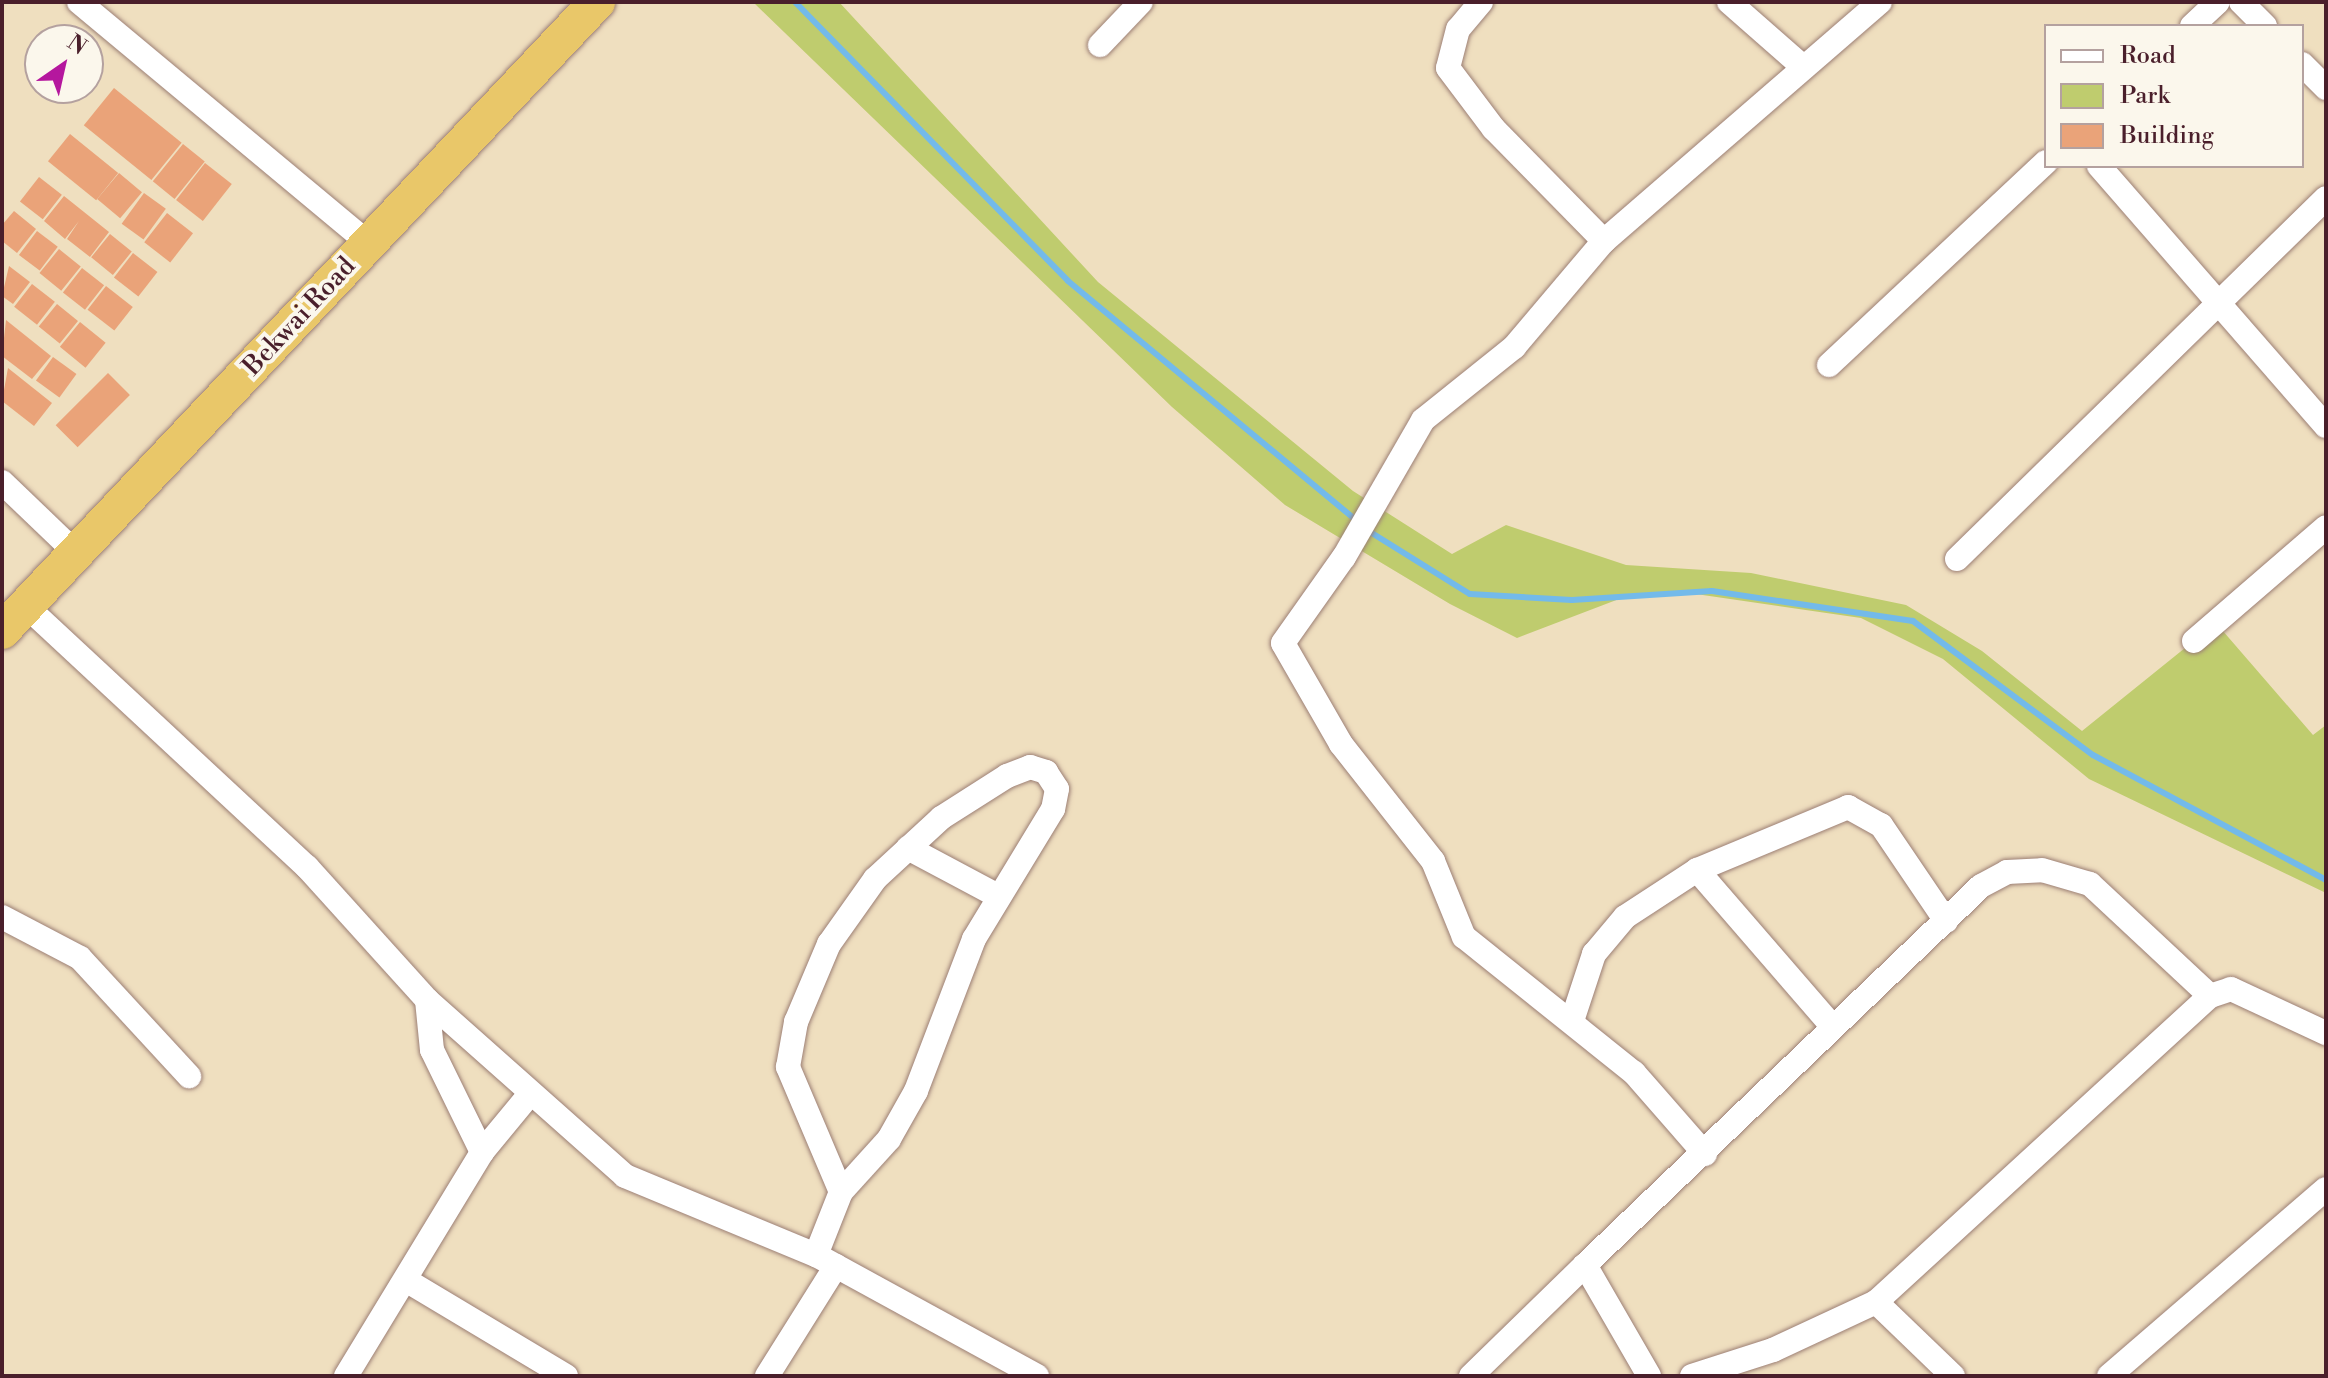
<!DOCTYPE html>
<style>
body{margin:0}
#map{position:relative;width:2328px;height:1378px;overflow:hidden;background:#efdfbf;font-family:"Libre Bodoni",serif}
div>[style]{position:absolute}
.green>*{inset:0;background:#bfcc6e}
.stream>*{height:6px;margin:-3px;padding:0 3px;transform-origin:3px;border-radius:3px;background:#73baea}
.building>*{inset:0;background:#eaa379;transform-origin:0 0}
.roads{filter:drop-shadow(0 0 2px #9c7f75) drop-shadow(0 0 2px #9c7f75)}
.minor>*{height:24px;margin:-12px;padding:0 12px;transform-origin:12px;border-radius:12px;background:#fff}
.highway>*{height:36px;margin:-18px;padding:0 18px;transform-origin:18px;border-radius:18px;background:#e9c769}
span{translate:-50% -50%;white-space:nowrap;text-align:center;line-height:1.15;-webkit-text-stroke:8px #fbf7ec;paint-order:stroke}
.street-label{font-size:26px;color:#4a1f2b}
.frame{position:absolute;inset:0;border:4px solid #4a1f2b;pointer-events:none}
.legend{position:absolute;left:2044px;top:24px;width:260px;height:144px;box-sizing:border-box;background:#fbf7ec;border:2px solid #b4a19f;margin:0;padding:10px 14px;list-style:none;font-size:24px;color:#4a1f2b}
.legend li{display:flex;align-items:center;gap:16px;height:40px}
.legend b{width:40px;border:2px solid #b4a19f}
.north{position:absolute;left:24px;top:24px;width:80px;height:80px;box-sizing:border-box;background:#fbf7ec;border:2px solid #b4a19f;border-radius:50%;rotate:34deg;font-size:22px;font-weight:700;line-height:32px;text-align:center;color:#4a1f2b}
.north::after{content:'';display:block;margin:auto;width:28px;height:36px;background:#b5179e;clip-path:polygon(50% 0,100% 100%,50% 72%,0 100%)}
</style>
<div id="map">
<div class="green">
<div style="clip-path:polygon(753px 2px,839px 2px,1098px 282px,1353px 491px,1452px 554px,1506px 525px,1626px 565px,1751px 573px,1906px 605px,1982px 651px,2082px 731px,2216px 623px,2313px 735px,2326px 725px,2326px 893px,2089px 779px,1943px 659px,1861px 618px,1682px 592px,1619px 599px,1517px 638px,1450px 604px,1285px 505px,1172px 407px)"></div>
</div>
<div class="stream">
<div style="left:795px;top:2px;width:390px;rotate:45.6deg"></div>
<div style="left:1068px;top:281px;width:378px;rotate:39.7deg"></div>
<div style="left:1367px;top:530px;width:121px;rotate:31.9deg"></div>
<div style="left:1470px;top:594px;width:102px;rotate:3.4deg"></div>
<div style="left:1572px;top:600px;width:140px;rotate:-3.7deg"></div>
<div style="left:1712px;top:591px;width:203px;rotate:8.5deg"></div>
<div style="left:1913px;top:621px;width:224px;rotate:36.7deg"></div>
<div style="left:2093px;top:755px;width:264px;rotate:28.2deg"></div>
</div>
<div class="building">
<div style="left:114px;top:88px;width:87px;height:48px;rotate:39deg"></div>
<div style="left:70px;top:134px;width:62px;height:35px;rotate:39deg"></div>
<div style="left:183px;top:144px;width:28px;height:48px;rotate:39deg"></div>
<div style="left:205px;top:163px;width:34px;height:47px;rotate:38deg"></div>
<div style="left:119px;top:173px;width:30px;height:34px;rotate:40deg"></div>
<div style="left:39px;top:177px;width:29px;height:31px;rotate:38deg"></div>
<div style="left:144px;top:193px;width:27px;height:38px;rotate:36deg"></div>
<div style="clip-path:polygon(64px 196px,109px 232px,90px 257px,67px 239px,79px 221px,65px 239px,44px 221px)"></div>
<div style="clip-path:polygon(14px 211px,36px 229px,17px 253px,2px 241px,2px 225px)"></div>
<div style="left:167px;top:213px;width:33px;height:37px;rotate:38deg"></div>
<div style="left:37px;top:231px;width:26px;height:30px;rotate:37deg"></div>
<div style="left:110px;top:234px;width:28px;height:30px;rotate:39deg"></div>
<div style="left:59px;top:249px;width:28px;height:31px;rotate:39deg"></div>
<div style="left:133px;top:253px;width:31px;height:31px;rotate:38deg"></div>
<div style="clip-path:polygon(9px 266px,30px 282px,13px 304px,2px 296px)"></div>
<div style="left:82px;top:268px;width:28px;height:31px;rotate:38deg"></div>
<div style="left:32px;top:284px;width:29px;height:29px;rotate:38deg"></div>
<div style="left:106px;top:286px;width:34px;height:30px;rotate:38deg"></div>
<div style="left:57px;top:304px;width:27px;height:29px;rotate:39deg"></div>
<div style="clip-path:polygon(6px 320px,51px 356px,32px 379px,2px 356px)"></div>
<div style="left:80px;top:322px;width:33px;height:32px;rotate:39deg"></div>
<div style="left:53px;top:357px;width:29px;height:29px;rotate:36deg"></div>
<div style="clip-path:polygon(8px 368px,52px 403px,34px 426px,2px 401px)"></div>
<div style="left:108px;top:373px;width:31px;height:74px;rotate:45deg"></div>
</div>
<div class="roads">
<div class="minor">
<div style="left:79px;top:2px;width:376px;rotate:39.8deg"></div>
<div style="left:1481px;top:2px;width:35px;rotate:130deg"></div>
<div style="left:1458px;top:29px;width:40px;rotate:104.4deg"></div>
<div style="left:1448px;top:68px;width:76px;rotate:53deg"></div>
<div style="left:1494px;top:129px;width:157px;rotate:45.5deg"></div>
<div style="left:1729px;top:2px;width:98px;rotate:41.3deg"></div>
<div style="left:2241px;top:2px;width:34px;rotate:45deg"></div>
<div style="left:2192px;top:26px;width:35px;rotate:-43deg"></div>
<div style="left:1100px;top:45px;width:59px;rotate:-46.4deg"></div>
<div style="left:2302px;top:64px;width:34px;rotate:45deg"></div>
<div style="left:2099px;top:166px;width:345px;rotate:48.9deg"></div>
<div style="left:1829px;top:365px;width:297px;rotate:-43.1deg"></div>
<div style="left:2px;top:482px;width:98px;rotate:43.8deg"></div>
<div style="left:1957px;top:559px;width:516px;rotate:-44.37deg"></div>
<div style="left:27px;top:607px;width:382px;rotate:42.9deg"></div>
<div style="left:307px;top:867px;width:179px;rotate:47.9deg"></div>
<div style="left:427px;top:1000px;width:265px;rotate:41.6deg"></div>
<div style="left:625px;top:1176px;width:207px;rotate:22.5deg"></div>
<div style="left:816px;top:1255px;width:252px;rotate:28.7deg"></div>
<div style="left:2194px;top:641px;width:174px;rotate:-40.8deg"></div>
<div style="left:908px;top:848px;width:102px;rotate:28.1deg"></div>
<div style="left:1697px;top:870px;width:206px;rotate:49.1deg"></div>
<div style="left:2px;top:917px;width:88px;rotate:27.7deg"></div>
<div style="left:80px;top:958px;width:161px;rotate:47.3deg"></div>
<div style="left:427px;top:1000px;width:50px;rotate:84.3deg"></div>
<div style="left:432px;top:1050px;width:114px;rotate:63.9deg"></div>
<div style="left:1572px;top:1021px;width:71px;rotate:-71.8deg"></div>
<div style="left:1594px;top:954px;width:48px;rotate:-50deg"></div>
<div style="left:1625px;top:917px;width:86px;rotate:-33.1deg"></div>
<div style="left:1697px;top:870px;width:164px;rotate:-22.6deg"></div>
<div style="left:1848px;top:807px;width:38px;rotate:29deg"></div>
<div style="left:1881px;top:825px;width:116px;rotate:55.9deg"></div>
<div style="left:1705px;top:1154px;width:108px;rotate:-131.2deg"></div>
<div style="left:1634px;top:1073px;width:218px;rotate:-141.3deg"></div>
<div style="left:1464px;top:937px;width:82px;rotate:-112.2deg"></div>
<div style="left:1433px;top:861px;width:149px;rotate:-128.2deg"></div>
<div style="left:1341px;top:744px;width:116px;rotate:-119.9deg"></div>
<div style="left:1283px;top:643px;width:105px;rotate:-54.7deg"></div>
<div style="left:1344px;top:557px;width:158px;rotate:-60deg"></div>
<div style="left:1423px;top:420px;width:117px;rotate:-38.7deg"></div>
<div style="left:1514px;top:347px;width:139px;rotate:-49.7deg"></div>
<div style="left:1604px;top:241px;width:365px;rotate:-40.9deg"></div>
<div style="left:816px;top:1255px;width:68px;rotate:-68.4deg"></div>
<div style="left:841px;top:1192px;width:136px;rotate:-113deg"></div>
<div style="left:788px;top:1067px;width:46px;rotate:-79.9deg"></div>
<div style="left:796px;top:1022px;width:85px;rotate:-67.1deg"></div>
<div style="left:829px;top:944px;width:80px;rotate:-54.7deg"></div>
<div style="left:875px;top:879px;width:90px;rotate:-42.7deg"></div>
<div style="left:941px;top:818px;width:78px;rotate:-32.5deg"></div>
<div style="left:1007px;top:776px;width:25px;rotate:-21deg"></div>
<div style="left:1030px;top:767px;width:17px;rotate:17deg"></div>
<div style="left:1046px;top:772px;width:20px;rotate:57deg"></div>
<div style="left:1057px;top:789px;width:20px;rotate:101deg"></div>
<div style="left:1053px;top:809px;width:152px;rotate:121.3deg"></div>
<div style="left:974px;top:939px;width:163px;rotate:110.9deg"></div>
<div style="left:916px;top:1091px;width:55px;rotate:119.4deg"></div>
<div style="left:889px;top:1139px;width:72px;rotate:132.2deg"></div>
<div style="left:1585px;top:1265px;width:548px;rotate:-43.74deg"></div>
<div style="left:1981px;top:886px;width:30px;rotate:-28deg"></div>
<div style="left:2007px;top:872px;width:35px;rotate:-3deg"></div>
<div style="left:2042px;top:870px;width:50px;rotate:16.3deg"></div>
<div style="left:2090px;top:884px;width:164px;rotate:43deg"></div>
<div style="left:409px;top:1282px;width:183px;rotate:30.9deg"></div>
<div style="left:1876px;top:1302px;width:107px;rotate:43.9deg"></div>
<div style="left:346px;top:1376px;width:262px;rotate:-58.7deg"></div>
<div style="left:482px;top:1152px;width:75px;rotate:-50.4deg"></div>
<div style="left:767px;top:1376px;width:130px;rotate:-57.9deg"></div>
<div style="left:1471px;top:1376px;width:159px;rotate:-44.2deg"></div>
<div style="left:1585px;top:1265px;width:128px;rotate:60deg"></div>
<div style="left:1692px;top:1376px;width:85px;rotate:-17.8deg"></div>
<div style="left:1773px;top:1350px;width:114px;rotate:-25deg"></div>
<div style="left:1876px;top:1302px;width:453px;rotate:-42.5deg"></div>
<div style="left:2210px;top:996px;width:22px;rotate:-18deg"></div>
<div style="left:2231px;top:989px;width:105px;rotate:24.9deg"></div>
<div style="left:2109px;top:1376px;width:286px;rotate:-40.8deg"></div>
</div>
<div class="highway">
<div style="left:2px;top:631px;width:866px;rotate:-46.59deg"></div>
</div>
</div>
<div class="street-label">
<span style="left:300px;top:317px;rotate:-47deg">Bekwai Road</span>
</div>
<div class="frame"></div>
<ul class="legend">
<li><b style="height:10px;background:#fff"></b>Road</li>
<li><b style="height:22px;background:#bfcc6e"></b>Park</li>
<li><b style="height:22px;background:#eaa379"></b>Building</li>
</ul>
<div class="north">N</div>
</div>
